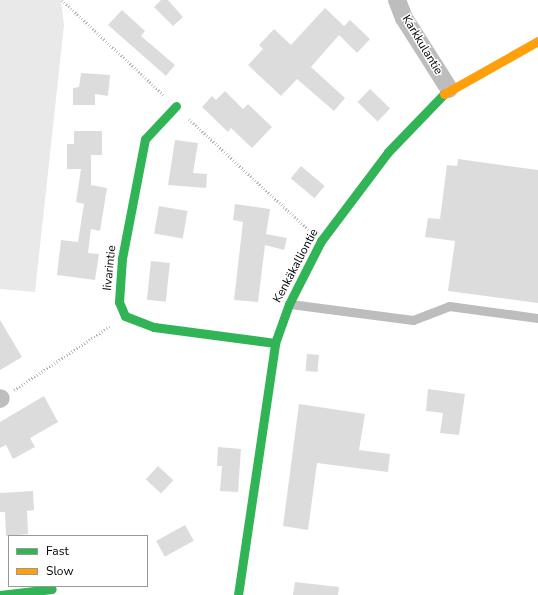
<!DOCTYPE html>
<meta charset="utf-8">
<style>
body{margin:0}
#map{position:relative;width:538px;height:595px;overflow:hidden;background:#fff;font-family:"Nunito Sans",sans-serif}
div>[style]{position:absolute}
.green>*{inset:0;background:#e9e9e9}
.building>*{inset:0;background:#dcdcdc;transform-origin:0 0}
.path>*{height:2.5px;margin-top:-1.25px;transform-origin:0;background:repeating-linear-gradient(90deg,#b8b8b8 0 1px,transparent 0 3px)}
.lane>*{height:9px;margin:-4.5px;padding:0 4.5px;transform-origin:4.5px;border-radius:4.5px;background:#bdbdbd}
.street>*{height:18px;margin:-9px;padding:0 9px;transform-origin:9px;border-radius:9px;background:#bdbdbd}
.fast>*{height:9px;margin:-4.5px;padding:0 4.5px;transform-origin:4.5px;border-radius:4.5px;background:#30b455}
.slow>*{height:9px;margin:-4.5px;padding:0 4.5px;transform-origin:4.5px;border-radius:4.5px;background:#ff9f0a}
span{translate:-50% -50%;white-space:nowrap;text-align:center;line-height:1.15;-webkit-text-stroke:3px #fff;paint-order:stroke}
.street-label{font-size:12px;color:#000}
.legend{position:absolute;left:8px;top:535px;width:140px;height:52px;box-sizing:border-box;background:#fff;border:1px solid #999;margin:0;padding:5px 7px;list-style:none;font-size:12px;color:#000}
.legend li{display:flex;align-items:center;gap:8px;height:20px}
.legend b{width:20px;border:1px solid #999}
</style>
<div id="map">
<div class="green">
<div style="clip-path:polygon(0 0,61px 0,64px 25px,35px 292px,0 289px)"></div>
</div>
<div class="building">
<div style="clip-path:polygon(161px 0,168px 0,183px 17px,173px 26px,154px 7px)"></div>
<div style="clip-path:polygon(325px 8px,344px 26px,350px 20px,370px 39px,357px 53px,339px 35px,311px 67px,345px 98px,334px 111px,297px 79px,281px 96px,248px 65px,263px 49px,259px 45px,274px 29px,291px 45px)"></div>
<div style="clip-path:polygon(122px 10px,145px 31px,141px 36px,175px 65px,166px 76px,108px 25px)"></div>
<div style="clip-path:polygon(81px 73px,110px 75px,108px 96px,95px 94px,95px 105px,73px 105px,73px 88px,79px 87px)"></div>
<div style="left:370px;top:89px;width:28px;height:18px;rotate:44deg"></div>
<div style="clip-path:polygon(225px 91px,243px 109px,248px 104px,272px 127px,252px 148px,231px 128px,228px 132px,202px 107px,212px 96px,216px 100px)"></div>
<div style="clip-path:polygon(74px 131px,102px 131px,102px 155px,91px 155px,91px 185px,107px 188px,100px 231px,91px 229px,88px 253px,99px 254px,95px 280px,57px 275px,61px 240px,78px 242px,84px 204px,76px 202px,81px 169px,67px 169px,67px 144px,74px 144px)"></div>
<div style="clip-path:polygon(175px 140px,198px 143px,193px 173px,207px 174px,206px 188px,168px 185px)"></div>
<div style="clip-path:polygon(458px 159px,538px 170px,538px 303px,448px 291px,455px 241px,425px 237px,428px 218px,440px 219px,447px 165px,457px 166px)"></div>
<div style="left:301px;top:166px;width:31px;height:16px;rotate:40deg"></div>
<div style="clip-path:polygon(235px 204px,270px 209px,266px 234px,287px 238px,284px 250px,265px 245px,258px 302px,234px 300px,243px 222px,233px 220px)"></div>
<div style="left:159px;top:206px;width:29px;height:28px;rotate:10deg"></div>
<div style="left:151px;top:261px;width:19px;height:39px;rotate:6deg"></div>
<div style="clip-path:polygon(0 320px,22px 357px,0 370px)"></div>
<div style="left:307px;top:354px;width:12px;height:17px;rotate:5deg"></div>
<div style="clip-path:polygon(428px 389px,465px 394px,459px 435px,440px 433px,443px 413px,426px 411px)"></div>
<div style="clip-path:polygon(44px 396px,58px 422px,30px 438px,35px 447px,13px 459px,6px 445px,0 448px,0 422px)"></div>
<div style="clip-path:polygon(299px 404px,365px 414px,359px 450px,390px 454px,388px 472px,317px 463px,308px 530px,283px 526px)"></div>
<div style="clip-path:polygon(218px 447px,241px 449px,238px 492px,220px 491px,222px 466px,217px 466px)"></div>
<div style="left:158px;top:466px;width:21px;height:18px;rotate:43deg"></div>
<div style="clip-path:polygon(33px 491px,34px 510px,27px 511px,28px 534px,6px 536px,5px 512px,0 512px,0 493px)"></div>
<div style="left:185px;top:525px;width:18px;height:33px;rotate:61deg"></div>
<div style="clip-path:polygon(295px 582px,339px 587px,338px 595px,293px 595px)"></div>
</div>
<div class="path">
<div style="left:62px;top:0;width:139px;rotate:43deg"></div>
<div style="left:189px;top:119px;width:163px;rotate:42.8deg"></div>
<div style="left:14px;top:390px;width:115px;rotate:-33.7deg"></div>
</div>
<div class="lane">
<div style="left:290px;top:304px;width:124px;rotate:7.4deg"></div>
<div style="left:413px;top:320px;width:39px;rotate:-21deg"></div>
<div style="left:449px;top:306px;width:90px;rotate:7.7deg"></div>
</div>
<div class="street">
<div style="left:397px;top:0;width:19px;rotate:69deg"></div>
<div style="left:404px;top:18px;width:84px;rotate:57.6deg"></div>
<div style="left:0;top:399px;width:1px;rotate:-45deg"></div>
</div>
<div class="fast">
<div style="left:176px;top:106px;width:45px;rotate:133.2deg"></div>
<div style="left:145px;top:139px;width:121px;rotate:100.9deg"></div>
<div style="left:122px;top:258px;width:44px;rotate:93.9deg"></div>
<div style="left:119px;top:302px;width:15px;rotate:67deg"></div>
<div style="left:125px;top:316px;width:31px;rotate:21deg"></div>
<div style="left:154px;top:327px;width:122px;rotate:7.5deg"></div>
<div style="left:0;top:595px;width:52px;rotate:-6.6deg"></div>
<div style="left:238px;top:595px;width:255px;rotate:-81.6deg"></div>
<div style="left:275px;top:343px;width:41px;rotate:-70.3deg"></div>
<div style="left:289px;top:304px;width:71px;rotate:-63.1deg"></div>
<div style="left:321px;top:241px;width:111px;rotate:-53deg"></div>
<div style="left:388px;top:152px;width:81px;rotate:-46deg"></div>
</div>
<div class="slow">
<div style="left:444px;top:94px;width:108px;rotate:-29.4deg"></div>
</div>
<div class="street-label">
<span style="left:422px;top:45px;rotate:59deg">Karkkulantie</span>
<span style="left:296px;top:266px;rotate:-62deg">Kenkäkalliontie</span>
<span style="left:110px;top:268px;rotate:-84deg">Iivarintie</span>
</div>
<ul class="legend">
<li><b style="height:5px;background:#30b455"></b>Fast</li>
<li><b style="height:5px;background:#ff9f0a"></b>Slow</li>
</ul>
</div>
